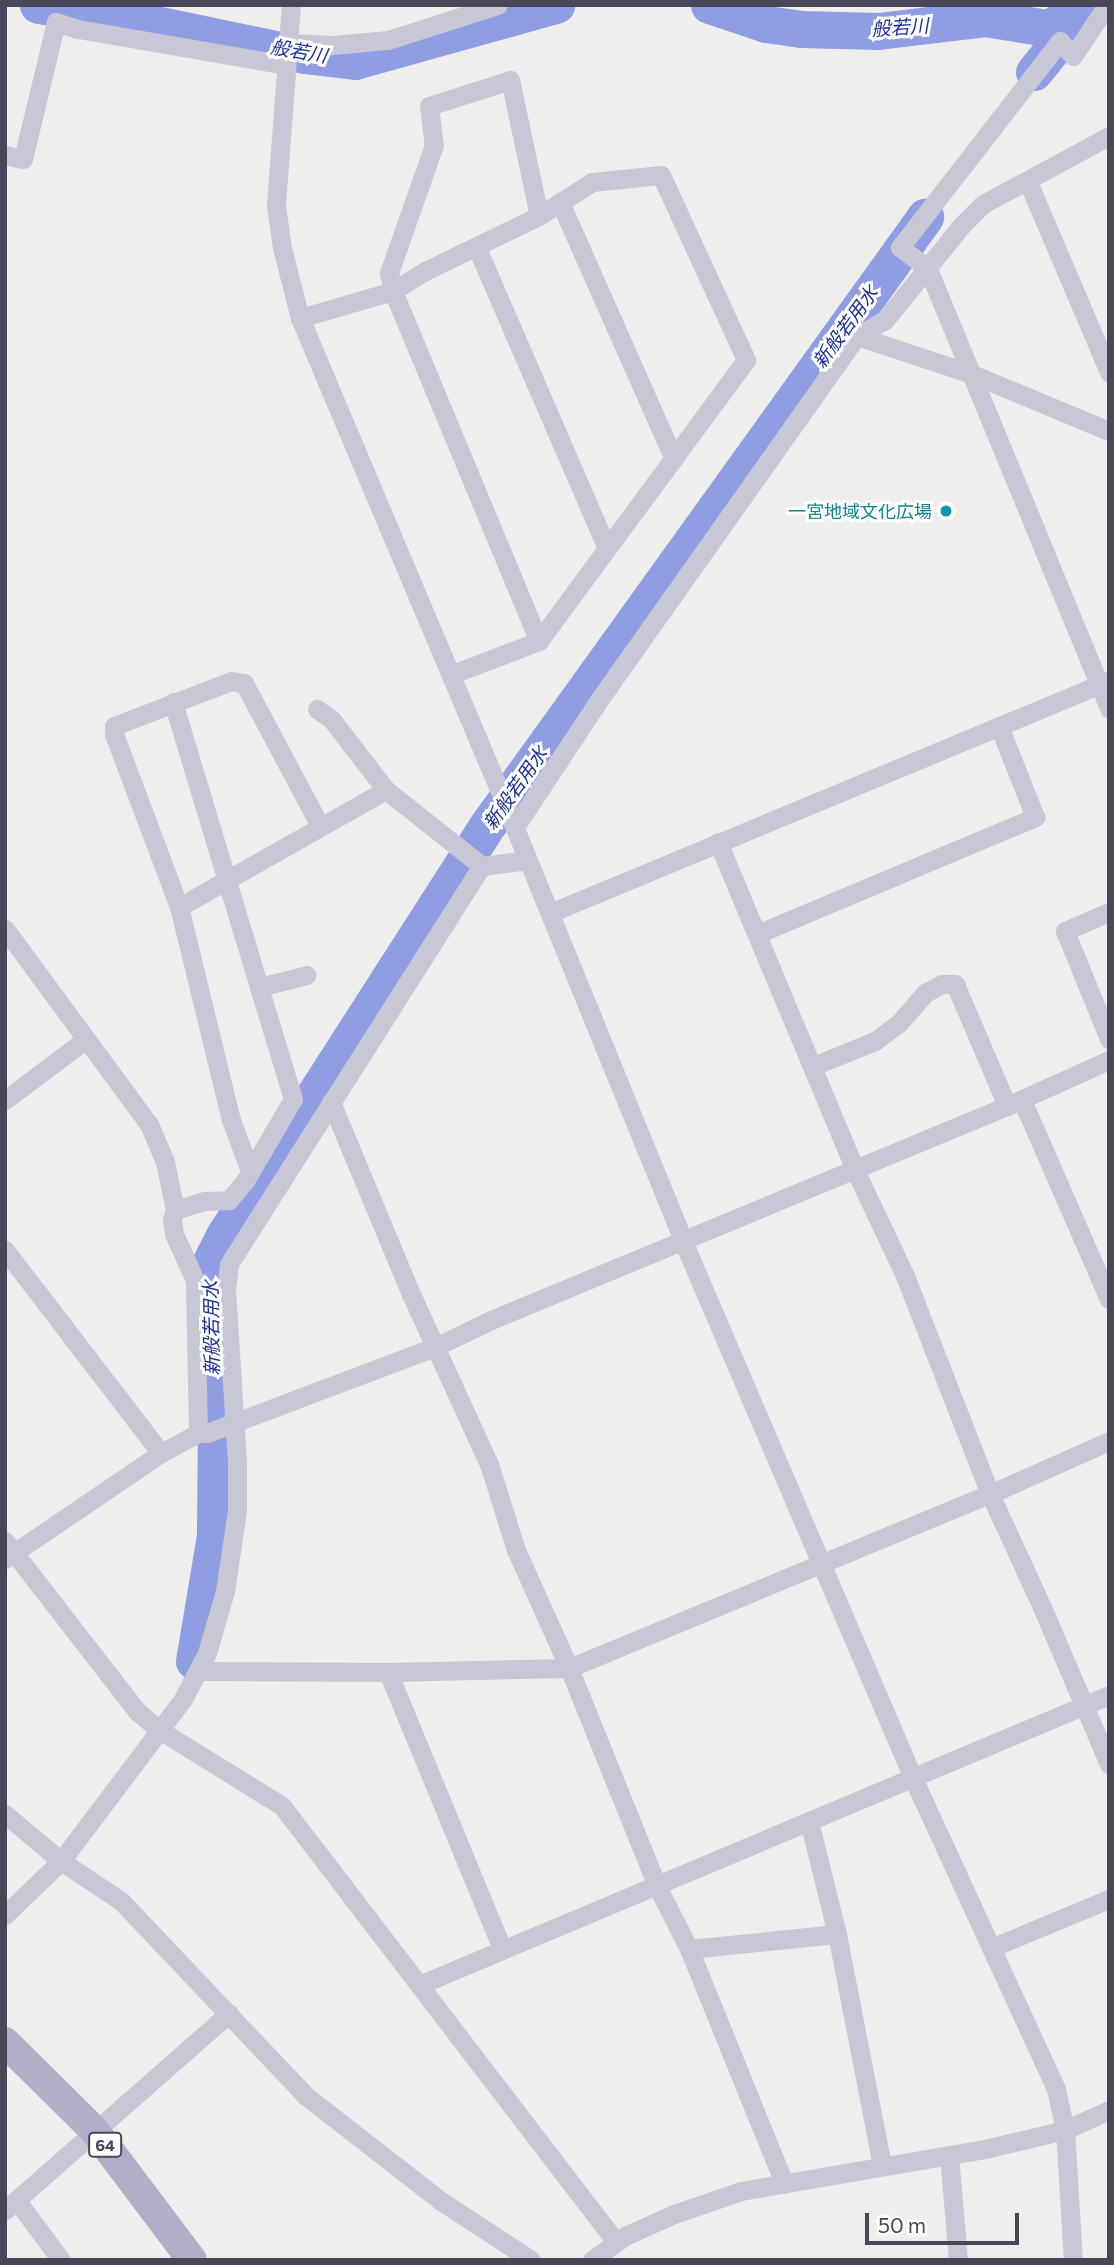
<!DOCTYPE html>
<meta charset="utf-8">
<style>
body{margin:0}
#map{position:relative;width:1114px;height:2265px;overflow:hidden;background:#efeeed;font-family:Commissioner,"Noto Sans JP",sans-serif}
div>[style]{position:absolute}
.river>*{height:37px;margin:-18.5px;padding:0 18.5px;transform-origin:18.5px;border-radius:18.5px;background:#8f9de3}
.street>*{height:19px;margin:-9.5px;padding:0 9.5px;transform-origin:9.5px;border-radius:9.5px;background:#c8c7d6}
.primary>*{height:30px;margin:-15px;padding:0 15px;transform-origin:15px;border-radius:15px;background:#b2aec9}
.dots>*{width:19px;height:19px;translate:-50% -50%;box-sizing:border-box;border:4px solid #fff;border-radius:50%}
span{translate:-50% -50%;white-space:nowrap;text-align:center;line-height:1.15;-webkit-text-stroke:6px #fff;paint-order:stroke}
.shield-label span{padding:2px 5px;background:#fff;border:2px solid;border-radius:5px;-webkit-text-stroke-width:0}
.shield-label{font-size:16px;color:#484758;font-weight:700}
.culture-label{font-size:18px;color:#0d838f}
.right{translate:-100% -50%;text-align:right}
.water-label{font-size:19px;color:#192e99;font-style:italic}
.frame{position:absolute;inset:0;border:7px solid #484758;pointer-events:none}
.scale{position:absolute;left:865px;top:2213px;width:154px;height:32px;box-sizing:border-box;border:4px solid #484758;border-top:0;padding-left:9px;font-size:21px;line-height:24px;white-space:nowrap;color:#484758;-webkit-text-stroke:5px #fff;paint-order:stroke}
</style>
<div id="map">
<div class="river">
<div style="left:38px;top:5px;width:95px;rotate:8.5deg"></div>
<div style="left:132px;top:19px;width:176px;rotate:11.8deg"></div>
<div style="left:304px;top:55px;width:51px;rotate:6.7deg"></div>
<div style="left:355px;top:61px;width:209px;rotate:-15.6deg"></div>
<div style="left:709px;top:5px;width:60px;rotate:18.4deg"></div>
<div style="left:766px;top:24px;width:35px;rotate:8deg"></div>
<div style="left:801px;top:29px;width:77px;rotate:1.5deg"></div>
<div style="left:878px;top:31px;width:108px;rotate:-6.9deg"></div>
<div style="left:985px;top:18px;width:63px;rotate:9.2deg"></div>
<div style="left:1047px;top:28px;width:40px;rotate:-26.6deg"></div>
<div style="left:1034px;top:72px;width:86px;rotate:-51.1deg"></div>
<div style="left:194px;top:1661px;width:128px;rotate:-80.5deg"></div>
<div style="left:215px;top:1535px;width:127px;rotate:-89.5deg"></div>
<div style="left:216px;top:1408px;width:143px;rotate:-92.8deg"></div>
<div style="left:209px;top:1265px;width:35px;rotate:-63deg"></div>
<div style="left:225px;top:1234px;width:488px;rotate:-57.3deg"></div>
<div style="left:489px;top:823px;width:747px;rotate:-54.27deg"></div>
</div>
<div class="street">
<div style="left:291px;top:5px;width:201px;rotate:94.3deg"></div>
<div style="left:276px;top:205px;width:43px;rotate:82.1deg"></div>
<div style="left:282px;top:248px;width:72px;rotate:75.6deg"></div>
<div style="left:300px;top:318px;width:517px;rotate:67.11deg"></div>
<div style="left:501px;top:794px;width:483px;rotate:67.8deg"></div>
<div style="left:683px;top:1241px;width:584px;rotate:66.81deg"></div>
<div style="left:913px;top:1778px;width:342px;rotate:65.3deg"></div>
<div style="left:1056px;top:2089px;width:42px;rotate:77.6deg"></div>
<div style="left:1065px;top:2130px;width:130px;rotate:86.5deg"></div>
<div style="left:1107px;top:5px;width:61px;rotate:123.7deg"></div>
<div style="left:1073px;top:56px;width:20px;rotate:-131deg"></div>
<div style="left:1060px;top:41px;width:261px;rotate:127.8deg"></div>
<div style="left:900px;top:247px;width:36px;rotate:38deg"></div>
<div style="left:928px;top:269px;width:476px;rotate:67.6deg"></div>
<div style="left:289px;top:43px;width:43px;rotate:2.7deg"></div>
<div style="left:332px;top:45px;width:56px;rotate:-5.1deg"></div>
<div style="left:388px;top:40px;width:115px;rotate:-17.7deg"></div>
<div style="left:5px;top:155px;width:18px;rotate:13deg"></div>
<div style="left:23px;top:159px;width:141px;rotate:-76.5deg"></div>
<div style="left:56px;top:22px;width:23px;rotate:18deg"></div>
<div style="left:78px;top:29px;width:211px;rotate:9.8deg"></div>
<div style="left:1028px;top:182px;width:207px;rotate:66.9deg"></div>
<div style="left:560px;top:202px;width:281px;rotate:66.1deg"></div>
<div style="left:539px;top:216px;width:139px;rotate:-102deg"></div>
<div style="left:510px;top:80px;width:85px;rotate:162.2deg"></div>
<div style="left:429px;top:106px;width:39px;rotate:83deg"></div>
<div style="left:434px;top:145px;width:136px;rotate:109.4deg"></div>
<div style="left:389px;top:273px;width:18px;rotate:77deg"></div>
<div style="left:393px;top:291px;width:379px;rotate:67.4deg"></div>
<div style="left:477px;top:248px;width:327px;rotate:66.6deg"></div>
<div style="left:300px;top:318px;width:97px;rotate:-16.2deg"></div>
<div style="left:393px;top:291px;width:38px;rotate:-32deg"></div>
<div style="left:425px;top:271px;width:127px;rotate:-25.8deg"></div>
<div style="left:539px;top:216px;width:63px;rotate:-32.7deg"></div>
<div style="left:592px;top:182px;width:69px;rotate:-5.8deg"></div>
<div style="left:661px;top:175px;width:204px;rotate:65.3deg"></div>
<div style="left:746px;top:360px;width:349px;rotate:126.4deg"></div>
<div style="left:539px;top:641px;width:95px;rotate:159.1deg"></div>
<div style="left:857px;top:336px;width:121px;rotate:18.3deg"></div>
<div style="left:972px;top:374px;width:148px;rotate:22.6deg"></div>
<div style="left:173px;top:702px;width:298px;rotate:73.2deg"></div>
<div style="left:317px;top:709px;width:19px;rotate:36deg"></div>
<div style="left:332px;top:720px;width:88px;rotate:52.4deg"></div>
<div style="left:386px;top:790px;width:122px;rotate:38.4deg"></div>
<div style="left:515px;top:827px;width:152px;rotate:-56.5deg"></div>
<div style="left:599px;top:700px;width:446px;rotate:-54.7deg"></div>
<div style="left:857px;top:336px;width:32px;rotate:-30deg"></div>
<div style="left:885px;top:320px;width:121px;rotate:-51deg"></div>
<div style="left:961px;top:226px;width:31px;rotate:-45deg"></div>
<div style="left:983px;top:204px;width:143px;rotate:-28.4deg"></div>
<div style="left:718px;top:842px;width:355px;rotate:67.3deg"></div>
<div style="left:855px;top:1170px;width:117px;rotate:64.7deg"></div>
<div style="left:905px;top:1276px;width:234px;rotate:68.7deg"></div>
<div style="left:990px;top:1494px;width:124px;rotate:65.3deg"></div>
<div style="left:1042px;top:1607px;width:171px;rotate:66.9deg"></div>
<div style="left:179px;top:907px;width:238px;rotate:-29.5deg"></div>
<div style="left:1109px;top:912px;width:48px;rotate:156.6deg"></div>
<div style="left:1065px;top:931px;width:117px;rotate:67.8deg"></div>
<div style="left:550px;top:913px;width:604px;rotate:-22.58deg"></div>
<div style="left:5px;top:929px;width:242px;rotate:53.6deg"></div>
<div style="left:149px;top:1124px;width:41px;rotate:67.2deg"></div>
<div style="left:165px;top:1162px;width:49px;rotate:78.2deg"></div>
<div style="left:175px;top:1210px;width:31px;rotate:-17deg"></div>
<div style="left:205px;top:1201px;width:24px;rotate:-2deg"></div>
<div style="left:229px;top:1200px;width:25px;rotate:-50deg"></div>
<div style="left:245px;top:1181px;width:95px;rotate:-59.7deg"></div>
<div style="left:293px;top:1099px;width:117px;rotate:-106.9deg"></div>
<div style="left:259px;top:987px;width:49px;rotate:-14deg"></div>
<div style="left:757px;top:934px;width:302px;rotate:-22.8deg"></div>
<div style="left:1035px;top:817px;width:98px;rotate:-111.6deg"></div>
<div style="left:813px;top:1066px;width:67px;rotate:-22deg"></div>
<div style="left:875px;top:1041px;width:30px;rotate:-37deg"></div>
<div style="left:899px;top:1023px;width:40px;rotate:-49deg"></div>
<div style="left:925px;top:993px;width:19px;rotate:-28deg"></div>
<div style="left:942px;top:984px;width:13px"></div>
<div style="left:955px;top:984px;width:133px;rotate:66.9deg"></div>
<div style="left:5px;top:1100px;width:100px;rotate:-36.9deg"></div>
<div style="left:1022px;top:1100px;width:217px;rotate:66.4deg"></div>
<div style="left:331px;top:1102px;width:208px;rotate:67.4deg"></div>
<div style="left:411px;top:1294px;width:187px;rotate:65.4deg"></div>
<div style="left:489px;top:1464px;width:90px;rotate:72.6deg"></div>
<div style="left:516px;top:1550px;width:129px;rotate:65.8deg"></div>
<div style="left:569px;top:1668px;width:235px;rotate:68deg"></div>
<div style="left:657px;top:1886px;width:71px;rotate:63.1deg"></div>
<div style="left:689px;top:1949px;width:253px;rotate:67.9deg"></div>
<div style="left:250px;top:1171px;width:54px;rotate:-110.4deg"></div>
<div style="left:231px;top:1120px;width:219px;rotate:-103.7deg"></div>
<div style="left:179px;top:907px;width:185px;rotate:-110.6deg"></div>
<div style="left:114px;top:734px;width:8px;rotate:-90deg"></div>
<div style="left:114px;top:726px;width:125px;rotate:-21deg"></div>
<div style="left:231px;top:681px;width:13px;rotate:9deg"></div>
<div style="left:244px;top:683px;width:162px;rotate:62deg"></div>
<div style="left:175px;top:1210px;width:9px;rotate:108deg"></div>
<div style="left:172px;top:1219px;width:15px;rotate:82deg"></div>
<div style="left:174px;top:1234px;width:51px;rotate:65.5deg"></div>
<div style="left:195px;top:1280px;width:153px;rotate:88.9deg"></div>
<div style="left:5px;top:1250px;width:256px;rotate:52.5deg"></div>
<div style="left:5px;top:1541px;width:215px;rotate:52.2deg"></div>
<div style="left:137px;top:1711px;width:28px;rotate:41deg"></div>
<div style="left:158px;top:1729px;width:146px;rotate:31.8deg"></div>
<div style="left:282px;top:1806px;width:549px;rotate:52.55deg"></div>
<div style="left:5px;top:1559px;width:189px;rotate:-34.2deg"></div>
<div style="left:161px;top:1453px;width:42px;rotate:-28.4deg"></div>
<div style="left:198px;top:1433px;width:9px"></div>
<div style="left:207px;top:1433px;width:244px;rotate:-20.7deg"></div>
<div style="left:435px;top:1347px;width:62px;rotate:-25.7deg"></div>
<div style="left:491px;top:1320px;width:559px;rotate:-22.53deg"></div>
<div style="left:1007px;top:1106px;width:112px;rotate:-24.3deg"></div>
<div style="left:198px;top:1671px;width:190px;rotate:0.3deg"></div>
<div style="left:388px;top:1672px;width:181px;rotate:-1.3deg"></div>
<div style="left:569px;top:1668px;width:456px;rotate:-22.5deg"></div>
<div style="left:990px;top:1494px;width:130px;rotate:-24deg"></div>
<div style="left:388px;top:1672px;width:300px;rotate:67.6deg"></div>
<div style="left:5px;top:1814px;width:73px;rotate:40deg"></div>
<div style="left:61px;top:1861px;width:72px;rotate:33.7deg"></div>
<div style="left:121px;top:1901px;width:269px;rotate:46.5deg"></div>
<div style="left:306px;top:2096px;width:171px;rotate:37.9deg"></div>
<div style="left:441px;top:2201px;width:108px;rotate:33.2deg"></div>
<div style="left:809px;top:1821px;width:116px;rotate:76.1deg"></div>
<div style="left:5px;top:1915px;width:78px;rotate:-44deg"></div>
<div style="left:61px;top:1861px;width:203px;rotate:-53deg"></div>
<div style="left:183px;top:1699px;width:52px;rotate:-62.4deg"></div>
<div style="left:207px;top:1653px;width:65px;rotate:-73.8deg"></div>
<div style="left:225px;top:1591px;width:81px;rotate:-81.5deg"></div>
<div style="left:237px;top:1511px;width:50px;rotate:-90deg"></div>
<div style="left:237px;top:1461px;width:172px;rotate:-93.7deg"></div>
<div style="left:226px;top:1289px;width:25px;rotate:-83deg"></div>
<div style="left:229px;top:1264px;width:472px;rotate:-57.6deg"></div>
<div style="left:482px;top:866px;width:46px;rotate:-7.4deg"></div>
<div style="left:991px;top:1948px;width:128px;rotate:-22.6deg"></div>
<div style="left:689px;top:1949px;width:149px;rotate:-5.8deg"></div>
<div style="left:837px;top:1934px;width:236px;rotate:79deg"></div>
<div style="left:419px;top:1985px;width:748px;rotate:-22.8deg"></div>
<div style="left:949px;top:2155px;width:105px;rotate:85.1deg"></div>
<div style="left:17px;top:2201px;width:74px;rotate:53.3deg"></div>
<div style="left:5px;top:2210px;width:298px;rotate:-41.3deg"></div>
<div style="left:592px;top:2260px;width:41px;rotate:-36deg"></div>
<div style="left:625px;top:2236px;width:54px;rotate:-24.2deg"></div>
<div style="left:674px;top:2214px;width:71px;rotate:-18.9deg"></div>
<div style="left:741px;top:2191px;width:248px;rotate:-9.8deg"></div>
<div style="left:985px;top:2149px;width:82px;rotate:-13.4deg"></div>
<div style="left:1065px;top:2130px;width:48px;rotate:-24.4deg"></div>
</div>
<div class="primary">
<div style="left:5px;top:2042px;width:125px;rotate:44.7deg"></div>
<div style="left:94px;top:2130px;width:163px;rotate:53deg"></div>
</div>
<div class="dots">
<div style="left:946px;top:511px;background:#0f9aa8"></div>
</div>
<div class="shield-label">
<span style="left:105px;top:2145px">64</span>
</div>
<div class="culture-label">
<span class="right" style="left:932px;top:511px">一宮地域文化広場</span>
</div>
<div class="water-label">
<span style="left:900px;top:27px;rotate:-4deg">般若川</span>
<span style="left:299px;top:51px;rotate:10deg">般若川</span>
<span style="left:845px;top:327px;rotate:-54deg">新般若用水</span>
<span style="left:515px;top:788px;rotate:-55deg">新般若用水</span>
<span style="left:211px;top:1328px;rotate:-91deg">新般若用水</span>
</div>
<div class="frame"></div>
<div class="scale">50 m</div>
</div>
